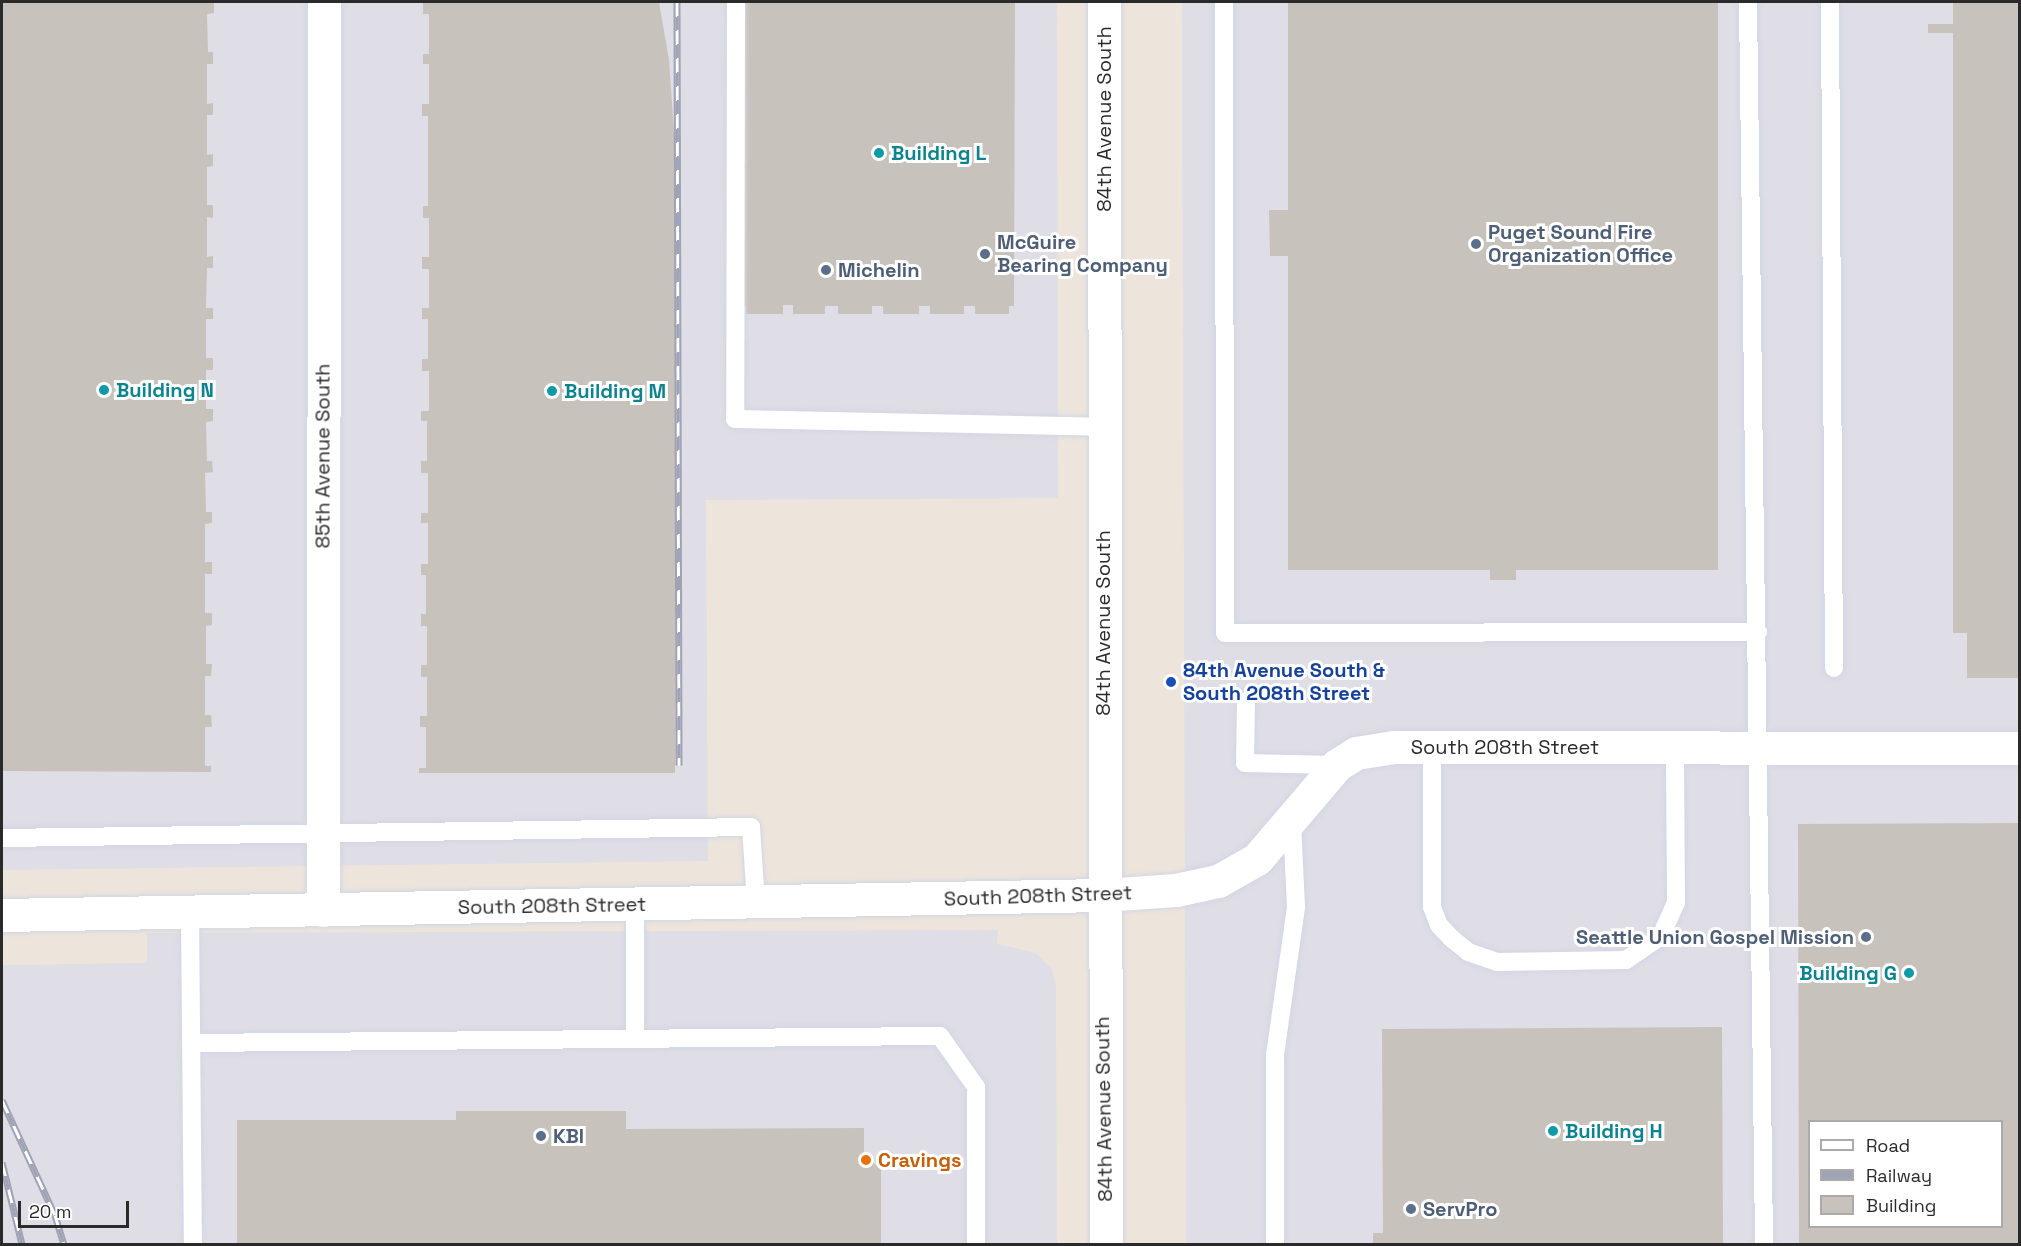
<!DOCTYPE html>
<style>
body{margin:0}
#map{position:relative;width:2021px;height:1246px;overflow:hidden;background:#ede5dc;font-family:"Space Grotesk",sans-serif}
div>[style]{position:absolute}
.industrial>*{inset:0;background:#dfdde5}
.building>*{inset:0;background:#c8c2bc}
.roads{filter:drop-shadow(0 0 2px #d1d6e4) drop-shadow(0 0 2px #d1d6e4)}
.lane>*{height:18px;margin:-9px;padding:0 9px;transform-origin:9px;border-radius:9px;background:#fff}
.street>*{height:33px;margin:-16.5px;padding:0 16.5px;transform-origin:16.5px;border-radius:16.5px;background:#fff}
.secondary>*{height:33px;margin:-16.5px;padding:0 16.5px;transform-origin:16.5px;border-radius:16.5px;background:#fff}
.rail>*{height:7px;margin-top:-3.5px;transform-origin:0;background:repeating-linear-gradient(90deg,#fff 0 14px,#9fa3b5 0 28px);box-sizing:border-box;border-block:2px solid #9fa3b5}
.dots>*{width:16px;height:16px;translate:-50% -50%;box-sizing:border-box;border:3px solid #fff;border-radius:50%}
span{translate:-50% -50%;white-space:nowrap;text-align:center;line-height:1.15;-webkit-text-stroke:6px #fff;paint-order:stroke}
.street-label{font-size:20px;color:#2a2a2a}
.culture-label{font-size:20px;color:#0d838f;font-weight:700}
.left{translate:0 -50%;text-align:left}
.right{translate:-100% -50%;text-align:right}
.service-label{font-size:20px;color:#4e5e75;font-weight:700}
.transit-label{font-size:20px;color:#164399;font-weight:700}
.food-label{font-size:20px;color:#c56008;font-weight:700}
.frame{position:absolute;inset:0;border:3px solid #2a2a2a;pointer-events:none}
.legend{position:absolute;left:1808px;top:1120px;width:195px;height:108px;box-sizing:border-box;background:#fff;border:2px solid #aaa;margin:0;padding:8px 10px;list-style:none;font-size:18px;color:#2a2a2a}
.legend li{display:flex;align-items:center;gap:12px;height:30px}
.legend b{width:30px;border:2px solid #aaa}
.scale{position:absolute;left:18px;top:1201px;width:111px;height:27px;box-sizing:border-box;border:3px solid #2a2a2a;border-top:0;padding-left:8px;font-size:18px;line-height:21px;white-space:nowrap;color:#2a2a2a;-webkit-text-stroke:4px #fff;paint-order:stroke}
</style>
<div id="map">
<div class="industrial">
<div style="clip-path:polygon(2px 2px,1057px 2px,1058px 498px,706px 500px,708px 861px,2px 870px)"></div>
<div style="clip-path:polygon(evenodd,1182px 2px,2019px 2px,2019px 1244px,1186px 1244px,1182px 2px,1810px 1122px,2002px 1122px,2002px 1226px,1810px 1226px,1810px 1122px)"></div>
<div style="clip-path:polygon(998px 930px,997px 944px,1036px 953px,1052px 969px,1056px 986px,1057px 1244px,2px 1244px,2px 965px,147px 963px,147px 933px)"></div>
</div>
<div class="building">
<div style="clip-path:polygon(2px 2px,214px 2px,214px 13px,207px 14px,208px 52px,213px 52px,213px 64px,207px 64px,207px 104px,213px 103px,213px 115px,207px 115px,207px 155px,213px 154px,213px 166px,207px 167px,207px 205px,213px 205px,213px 218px,207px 217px,207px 257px,213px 256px,213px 268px,207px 268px,206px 308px,213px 308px,213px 319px,206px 319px,206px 358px,213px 358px,213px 370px,206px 370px,206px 409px,213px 409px,213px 421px,206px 422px,207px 461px,212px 461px,213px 472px,205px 473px,206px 512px,212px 512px,212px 523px,205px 524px,205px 562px,212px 562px,212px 574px,205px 574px,205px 613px,212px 613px,212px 625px,206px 626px,206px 664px,212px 664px,211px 676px,205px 676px,205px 715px,211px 715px,212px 727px,205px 727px,205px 766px,211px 766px,211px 772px,2px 771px)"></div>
<div style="clip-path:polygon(423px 2px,659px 2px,669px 60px,676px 162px,675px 773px,419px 773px,419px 768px,426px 768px,426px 727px,420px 727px,420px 716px,427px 716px,427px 677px,421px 677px,421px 665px,427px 665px,427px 626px,421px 626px,421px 614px,426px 614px,426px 575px,421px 575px,421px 564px,428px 564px,428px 523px,421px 523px,421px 513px,428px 513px,428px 473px,421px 473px,421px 461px,427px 461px,427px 421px,421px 421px,421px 411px,429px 411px,429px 371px,422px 371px,422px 359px,428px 359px,428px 319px,422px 319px,422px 308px,429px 308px,429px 269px,422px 269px,422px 257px,429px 257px,429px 218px,423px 218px,423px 206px,428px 206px,428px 116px,422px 116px,422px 104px,429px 104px,429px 64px,423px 64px,423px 54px,429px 54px,429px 14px,423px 14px)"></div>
<div style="clip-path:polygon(744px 2px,1015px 2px,1014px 306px,1009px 306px,1009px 314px,975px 314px,975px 306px,964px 306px,964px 314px,930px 314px,930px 306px,919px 306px,919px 314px,883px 314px,883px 306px,872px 306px,872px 314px,838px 314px,838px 306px,825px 306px,825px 314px,793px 314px,793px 305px,783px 305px,783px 314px,746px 314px,746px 306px,743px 306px)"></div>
<div style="clip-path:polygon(1288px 2px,1718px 2px,1718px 570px,1516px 570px,1516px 580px,1490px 580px,1490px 570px,1288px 570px,1288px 256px,1270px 256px,1269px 210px,1288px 210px)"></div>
<div style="clip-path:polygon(1953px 2px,2020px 2px,2020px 678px,1967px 678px,1967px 633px,1953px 633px,1953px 33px,1928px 33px,1928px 24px,1953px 24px)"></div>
<div style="clip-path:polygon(evenodd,2020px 823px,2020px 1244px,1799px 1244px,1798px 824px,2020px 823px,1810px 1122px,2002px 1122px,2002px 1226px,1810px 1226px,1810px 1122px)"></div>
<div style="clip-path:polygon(1722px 1027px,1723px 1244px,1373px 1244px,1373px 1233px,1383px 1233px,1382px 1029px)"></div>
<div style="clip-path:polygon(456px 1111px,626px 1111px,626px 1129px,864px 1128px,864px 1154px,881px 1170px,881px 1244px,237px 1244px,237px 1120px,456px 1120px)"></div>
</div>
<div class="roads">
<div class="lane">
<div style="left:736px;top:2px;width:417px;rotate:90.1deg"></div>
<div style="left:735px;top:419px;width:368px;rotate:1.2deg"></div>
<div style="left:1224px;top:2px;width:631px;rotate:89.91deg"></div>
<div style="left:1225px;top:633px;width:533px;rotate:-0.11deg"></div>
<div style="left:1748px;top:2px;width:1242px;rotate:89.26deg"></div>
<div style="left:1830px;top:2px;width:666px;rotate:89.66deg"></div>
<div style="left:1246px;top:701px;width:62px;rotate:90.9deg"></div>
<div style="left:1245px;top:763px;width:92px;rotate:1.2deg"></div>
<div style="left:1432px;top:747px;width:160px;rotate:90deg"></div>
<div style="left:1432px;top:907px;width:19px;rotate:69deg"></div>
<div style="left:1439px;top:925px;width:18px;rotate:47deg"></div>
<div style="left:1451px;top:938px;width:22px;rotate:39deg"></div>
<div style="left:1468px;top:952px;width:31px;rotate:19deg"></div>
<div style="left:1497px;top:962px;width:129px;rotate:-0.9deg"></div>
<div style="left:1626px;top:960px;width:42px;rotate:-34.4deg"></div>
<div style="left:1661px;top:936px;width:36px;rotate:-66deg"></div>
<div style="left:1676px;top:903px;width:156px;rotate:-90.4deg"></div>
<div style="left:2px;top:838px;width:749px;rotate:-0.84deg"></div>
<div style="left:751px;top:827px;width:75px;rotate:86.2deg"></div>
<div style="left:635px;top:905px;width:134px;rotate:90deg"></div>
<div style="left:190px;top:912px;width:332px;rotate:89.5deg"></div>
<div style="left:192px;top:1043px;width:748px;rotate:-0.54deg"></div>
<div style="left:940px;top:1036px;width:62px;rotate:54.8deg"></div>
<div style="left:976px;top:1087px;width:157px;rotate:90deg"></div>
<div style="left:1275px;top:1244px;width:189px;rotate:-90deg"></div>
<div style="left:1275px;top:1055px;width:149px;rotate:-81.9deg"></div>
<div style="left:1296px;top:907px;width:85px;rotate:-92.7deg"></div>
</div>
<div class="street">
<div style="left:1102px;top:895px;width:74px;rotate:-3.9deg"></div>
<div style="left:1176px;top:890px;width:43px;rotate:-12.1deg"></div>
<div style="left:1218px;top:881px;width:45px;rotate:-29.4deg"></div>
<div style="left:1257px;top:859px;width:123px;rotate:-49.6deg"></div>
<div style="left:1337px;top:765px;width:22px;rotate:-32deg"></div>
<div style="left:1356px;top:753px;width:39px;rotate:-9deg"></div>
<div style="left:1395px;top:747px;width:625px;rotate:0.09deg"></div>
<div style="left:323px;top:910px;width:908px;rotate:-89.94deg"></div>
</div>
<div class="secondary">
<div style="left:1104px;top:2px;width:1242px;rotate:89.91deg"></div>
<div style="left:2px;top:915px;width:1100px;rotate:-1.04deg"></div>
</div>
</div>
<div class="rail">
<div style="left:677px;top:2px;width:763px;rotate:89.85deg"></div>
<div style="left:2px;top:1100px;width:127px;rotate:65.3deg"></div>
<div style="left:55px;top:1215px;width:30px;rotate:73deg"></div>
<div style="left:2px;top:1162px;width:84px;rotate:76.3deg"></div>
</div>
<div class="dots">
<div style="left:879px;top:153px;background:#0f9aa8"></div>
<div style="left:1476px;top:244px;background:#5c6f8a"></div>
<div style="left:985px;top:254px;background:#5c6f8a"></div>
<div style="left:826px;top:270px;background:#5c6f8a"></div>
<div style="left:104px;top:390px;background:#0f9aa8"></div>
<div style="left:552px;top:391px;background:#0f9aa8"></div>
<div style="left:1171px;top:682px;background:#1a4fb4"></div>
<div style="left:1866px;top:937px;background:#5c6f8a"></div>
<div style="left:1909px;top:973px;background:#0f9aa8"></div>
<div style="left:1553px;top:1131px;background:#0f9aa8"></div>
<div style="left:541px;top:1136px;background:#5c6f8a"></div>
<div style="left:866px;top:1160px;background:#e8710a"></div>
<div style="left:1411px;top:1209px;background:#5c6f8a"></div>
</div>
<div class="street-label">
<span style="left:1104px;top:119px;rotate:-90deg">84th Avenue South</span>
<span style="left:323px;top:456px;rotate:-90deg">85th Avenue South</span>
<span style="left:1103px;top:623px;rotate:-90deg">84th Avenue South</span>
<span style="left:1505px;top:747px">South 208th Street</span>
<span style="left:1038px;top:896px;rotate:-2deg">South 208th Street</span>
<span style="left:552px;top:906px;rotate:-1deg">South 208th Street</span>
<span style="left:1104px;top:1109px;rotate:-91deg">84th Avenue South</span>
</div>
<div class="culture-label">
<span class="left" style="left:891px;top:153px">Building L</span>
<span class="left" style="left:116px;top:390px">Building N</span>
<span class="left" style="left:564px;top:391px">Building M</span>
<span class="right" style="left:1897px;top:973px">Building G</span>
<span class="left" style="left:1565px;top:1131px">Building H</span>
</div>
<div class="service-label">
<span class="left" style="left:1488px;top:244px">Puget Sound Fire<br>Organization Office</span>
<span class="left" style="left:997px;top:254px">McGuire<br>Bearing Company</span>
<span class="left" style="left:838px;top:270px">Michelin</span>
<span class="right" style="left:1854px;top:937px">Seattle Union Gospel Mission</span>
<span class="left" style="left:553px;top:1136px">KBI</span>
<span class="left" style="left:1423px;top:1209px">ServPro</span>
</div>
<div class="transit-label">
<span class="left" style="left:1183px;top:682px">84th Avenue South &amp;<br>South 208th Street</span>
</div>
<div class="food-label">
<span class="left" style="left:878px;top:1160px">Cravings</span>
</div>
<div class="frame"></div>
<ul class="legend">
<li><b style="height:8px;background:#fff"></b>Road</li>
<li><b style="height:8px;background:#9fa3b5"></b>Railway</li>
<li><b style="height:16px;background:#c8c2bc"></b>Building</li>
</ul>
<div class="scale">20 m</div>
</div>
